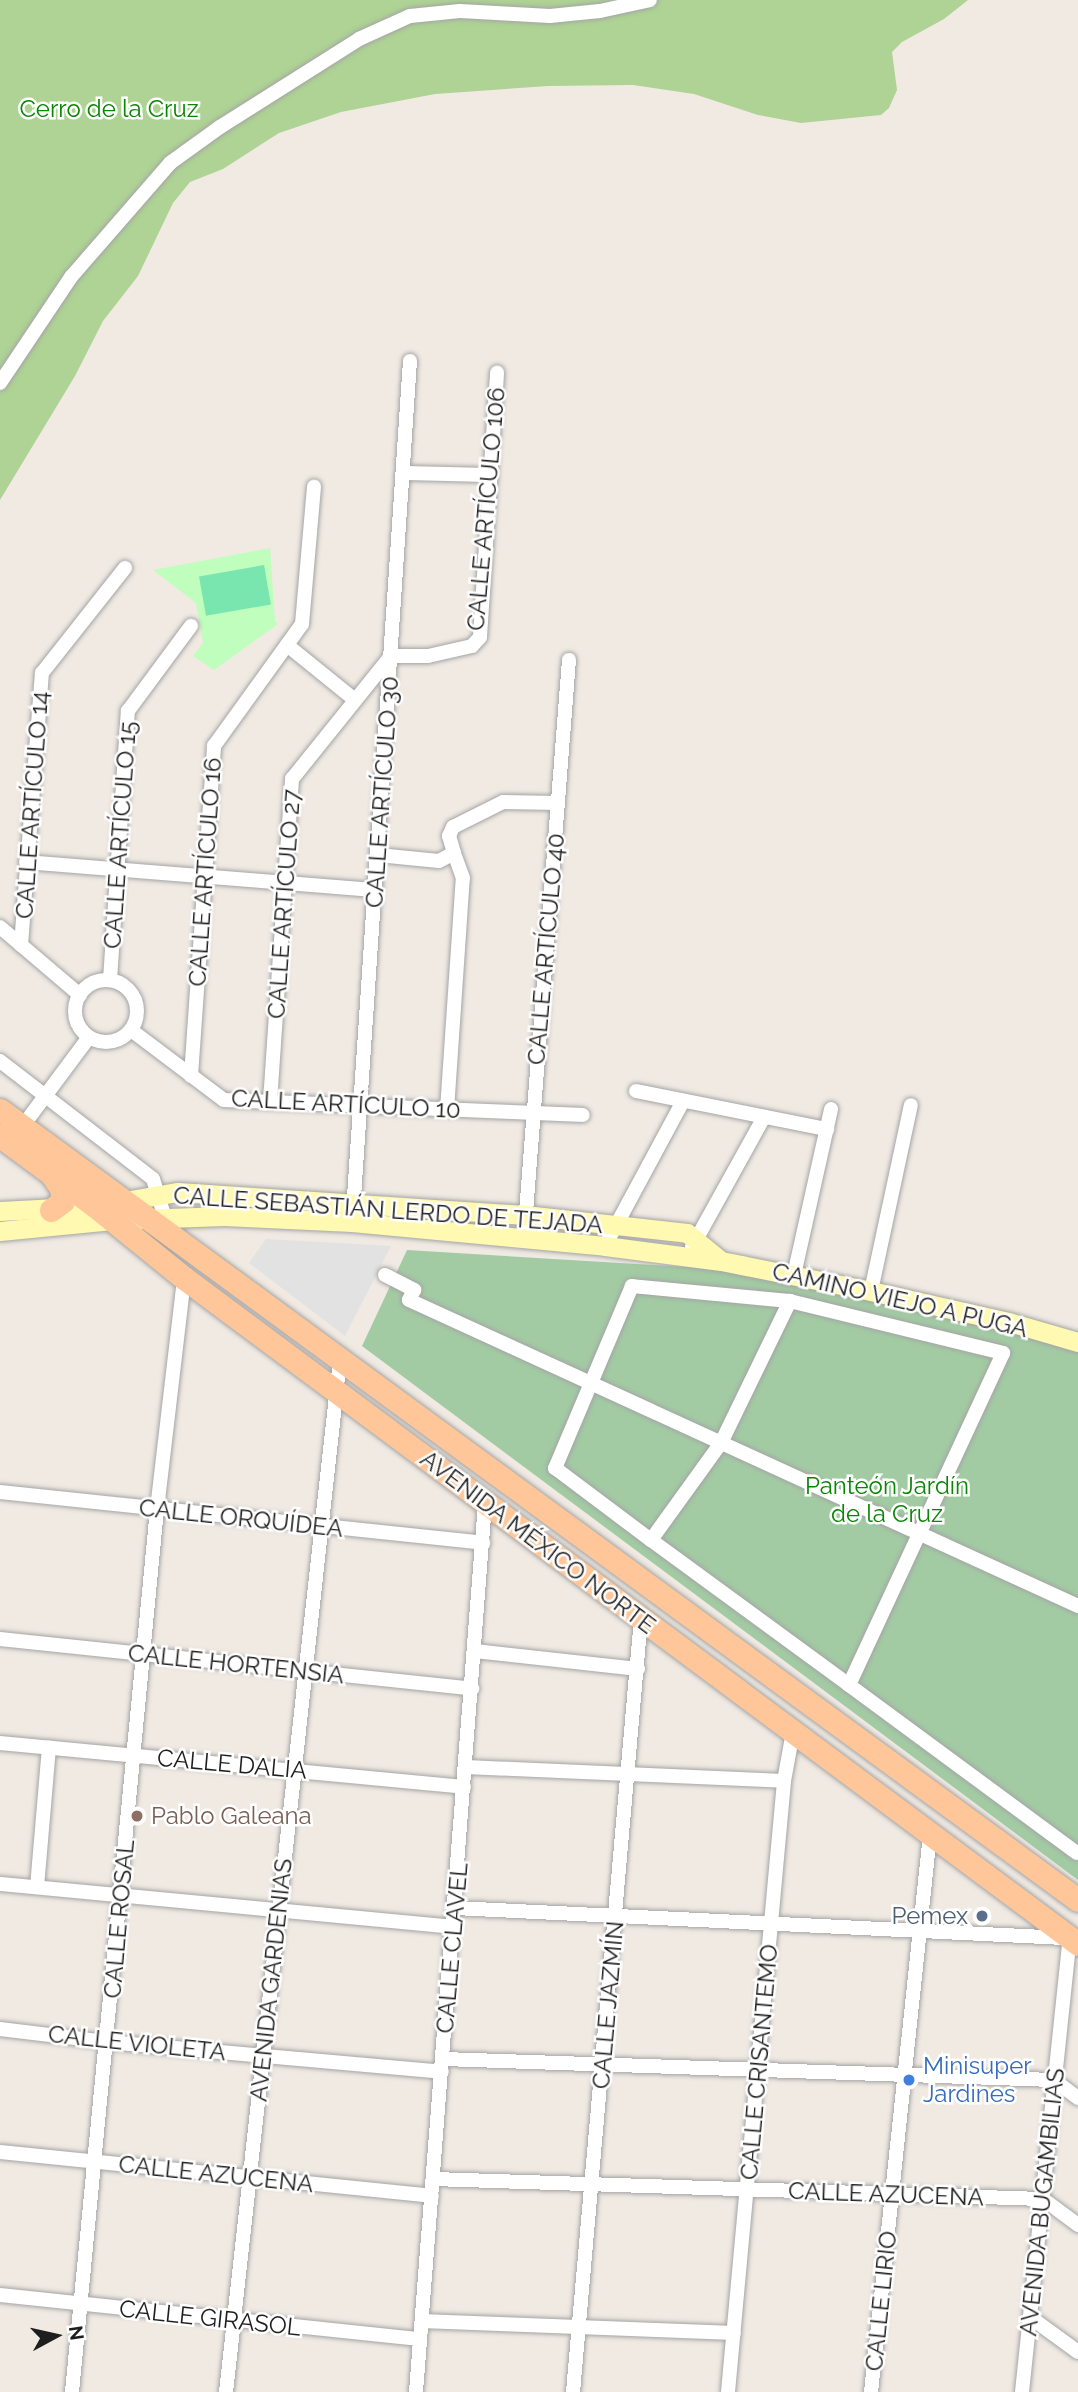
<!DOCTYPE html>
<meta charset="utf-8">
<style>
body{margin:0}
#map{position:relative;width:1078px;height:2392px;overflow:hidden;background:#f0eae3;font-family:Raleway,sans-serif}
div>[style]{position:absolute}
.forest>*{inset:0;background:#aed394}
.cemetery>*{inset:0;background:#a2cba3}
.park>*{inset:0;background:#bffebc}
.pitch>*{inset:0;background:#7ae6af;transform-origin:0 0}
.parking>*{inset:0;background:#e2e2e2}
.roads{filter:drop-shadow(0 0 2px #a5a5a5) drop-shadow(0 0 2px #a5a5a5)}
.street>*{height:14px;margin:-7px;padding:0 7px;transform-origin:7px;border-radius:7px;background:#fff}
.street>.ring{margin:-7px;padding:0;box-sizing:content-box;background:none;border:14px solid #fff;border-radius:50%}
.secondary>*{height:19px;margin:-9.5px;padding:0 9.5px;transform-origin:9.5px;border-radius:9.5px;background:#fff9b2}
.primary>*{height:23px;margin:-11.5px;padding:0 11.5px;transform-origin:11.5px;border-radius:11.5px;background:#ffc799}
.dots>*{width:19px;height:19px;translate:-50% -50%;box-sizing:border-box;border:4px solid #fff;border-radius:50%}
span{translate:-50% -50%;white-space:nowrap;text-align:center;line-height:1.15;-webkit-text-stroke:5px #fff;paint-order:stroke}
.park-label{font-size:24px;color:#078602}
.street-label{font-size:24px;color:#1e1e1e}
.education-label{font-size:24px;color:#785e54}
.left{translate:0 -50%;text-align:left}
.service-label{font-size:24px;color:#4e5e75}
.right{translate:-100% -50%;text-align:right}
.shop-label{font-size:24px;color:#366cbe}
.north{position:absolute;left:21px;top:2301px;width:70px;height:70px;-webkit-text-stroke:5px #fff;paint-order:stroke;rotate:82deg;font-size:19px;font-weight:700;line-height:28px;text-align:center;color:#1e1e1e}
.north::after{content:'';display:block;margin:auto;width:24px;height:32px;background:#1e1e1e;clip-path:polygon(50% 0,100% 100%,50% 72%,0 100%)}
</style>
<div id="map">
<div class="forest">
<div style="clip-path:polygon(0 0,968px 0,944px 19px,902px 42px,892px 52px,897px 90px,889px 108px,881px 115px,801px 123px,758px 115px,694px 94px,633px 85px,548px 86px,435px 94px,341px 112px,279px 133px,223px 169px,190px 182px,173px 203px,138px 276px,103px 321px,75px 376px,0 500px)"></div>
</div>
<div class="cemetery">
<div style="clip-path:polygon(407px 1250px,719px 1269px,1004px 1330px,1078px 1349px,1078px 1880px,362px 1346px)"></div>
</div>
<div class="park">
<div style="clip-path:polygon(270px 548px,275px 621px,278px 624px,214px 670px,193px 656px,203px 643px,196px 603px,153px 570px)"></div>
</div>
<div class="pitch">
<div style="left:264px;top:565px;width:40px;height:66px;rotate:80deg"></div>
</div>
<div class="parking">
<div style="clip-path:polygon(266px 1239px,391px 1246px,345px 1336px,249px 1263px)"></div>
</div>
<div class="roads">
<div class="street">
<div style="left:0;top:383px;width:128px;rotate:-56.2deg"></div>
<div style="left:71px;top:277px;width:151px;rotate:-49deg"></div>
<div style="left:170px;top:163px;width:62px;rotate:-35.8deg"></div>
<div style="left:220px;top:127px;width:165px;rotate:-32.3deg"></div>
<div style="left:359px;top:39px;width:56px;rotate:-24.3deg"></div>
<div style="left:410px;top:16px;width:50px;rotate:-5.7deg"></div>
<div style="left:460px;top:11px;width:90px;rotate:3.2deg"></div>
<div style="left:550px;top:16px;width:50px;rotate:-5.7deg"></div>
<div style="left:600px;top:11px;width:51px;rotate:-12.4deg"></div>
<div style="left:403px;top:473px;width:88px;rotate:1.3deg"></div>
<div style="left:287px;top:645px;width:87px;rotate:39deg"></div>
<div style="left:378px;top:855px;width:61px;rotate:5.6deg"></div>
<div style="left:439px;top:861px;width:17px;rotate:-28deg"></div>
<div style="left:454px;top:853px;width:18px;rotate:-106deg"></div>
<div style="left:449px;top:836px;width:10px;rotate:-66deg"></div>
<div style="left:453px;top:827px;width:56px;rotate:-26.6deg"></div>
<div style="left:503px;top:802px;width:55px;rotate:1deg"></div>
<div style="left:26px;top:862px;width:351px;rotate:4.6deg"></div>
<div style="left:0;top:927px;width:105px;rotate:40.4deg"></div>
<div style="left:21px;top:945px;width:273px;rotate:-85.6deg"></div>
<div style="left:42px;top:673px;width:134px;rotate:-51.7deg"></div>
<div style="left:110px;top:980px;width:270px;rotate:-86.2deg"></div>
<div style="left:128px;top:711px;width:106px;rotate:-53.5deg"></div>
<div class="ring" style="left:75px;top:980px;width:48px;height:48px"></div>
<div style="left:131px;top:1030px;width:116px;rotate:37deg"></div>
<div style="left:224px;top:1100px;width:359px;rotate:2.4deg"></div>
<div style="left:0;top:1061px;width:193px;rotate:37.6deg"></div>
<div style="left:153px;top:1179px;width:41px;rotate:72.9deg"></div>
<div style="left:191px;top:1076px;width:331px;rotate:-86deg"></div>
<div style="left:214px;top:746px;width:150px;rotate:-54.2deg"></div>
<div style="left:302px;top:624px;width:138px;rotate:-85deg"></div>
<div style="left:636px;top:1091px;width:195px;rotate:11.3deg"></div>
<div style="left:270px;top:1102px;width:324px;rotate:-86.1deg"></div>
<div style="left:292px;top:779px;width:158px;rotate:-51.2deg"></div>
<div style="left:391px;top:656px;width:37px"></div>
<div style="left:428px;top:656px;width:45px;rotate:-12.8deg"></div>
<div style="left:472px;top:646px;width:12px;rotate:-48deg"></div>
<div style="left:480px;top:637px;width:265px;rotate:-86.3deg"></div>
<div style="left:447px;top:1110px;width:233px;rotate:-86.1deg"></div>
<div style="left:463px;top:878px;width:27px;rotate:-110deg"></div>
<div style="left:19px;top:1131px;width:117px;rotate:-53.3deg"></div>
<div style="left:353px;top:1212px;width:853px;rotate:-86.17deg"></div>
<div style="left:524px;top:1238px;width:580px;rotate:-85.55deg"></div>
<div style="left:605px;top:1246px;width:165px;rotate:-61.7deg"></div>
<div style="left:692px;top:1247px;width:149px;rotate:-61deg"></div>
<div style="left:385px;top:1275px;width:33px;rotate:27deg"></div>
<div style="left:414px;top:1290px;width:11px;rotate:117deg"></div>
<div style="left:409px;top:1300px;width:736px;rotate:24.58deg"></div>
<div style="left:794px;top:1275px;width:170px;rotate:-77.4deg"></div>
<div style="left:871px;top:1291px;width:190px;rotate:-77.9deg"></div>
<div style="left:0;top:1492px;width:486px;rotate:6deg"></div>
<div style="left:651px;top:1540px;width:120px;rotate:-54.2deg"></div>
<div style="left:721px;top:1443px;width:158px;rotate:-64.1deg"></div>
<div style="left:0;top:1639px;width:475px;rotate:6deg"></div>
<div style="left:475px;top:1651px;width:164px;rotate:6.3deg"></div>
<div style="left:849px;top:1685px;width:366px;rotate:-65.1deg"></div>
<div style="left:1003px;top:1353px;width:219px;rotate:-166.3deg"></div>
<div style="left:790px;top:1301px;width:159px;rotate:-174.6deg"></div>
<div style="left:632px;top:1286px;width:198px;rotate:112.9deg"></div>
<div style="left:555px;top:1468px;width:120px;rotate:36.9deg"></div>
<div style="left:651px;top:1540px;width:245px;rotate:36.2deg"></div>
<div style="left:849px;top:1685px;width:283px;rotate:36.4deg"></div>
<div style="left:0;top:1743px;width:466px;rotate:5.4deg"></div>
<div style="left:466px;top:1767px;width:318px;rotate:2.5deg"></div>
<div style="left:0;top:1884px;width:455px;rotate:5.4deg"></div>
<div style="left:37px;top:1887px;width:140px;rotate:-85.1deg"></div>
<div style="left:455px;top:1908px;width:611px;rotate:2.82deg"></div>
<div style="left:0;top:2029px;width:109px;rotate:6.9deg"></div>
<div style="left:108px;top:2042px;width:335px;rotate:5.1deg"></div>
<div style="left:443px;top:2059px;width:611px;rotate:1.97deg"></div>
<div style="left:1054px;top:2080px;width:30px;rotate:37deg"></div>
<div style="left:0;top:2152px;width:434px;rotate:5.8deg"></div>
<div style="left:433px;top:2179px;width:610px;rotate:1.88deg"></div>
<div style="left:1043px;top:2199px;width:44px;rotate:36.6deg"></div>
<div style="left:0;top:2295px;width:422px;rotate:6deg"></div>
<div style="left:1030px;top:2317px;width:59px;rotate:36.1deg"></div>
<div style="left:422px;top:2321px;width:312px;rotate:2.2deg"></div>
<div style="left:72px;top:2392px;width:887px;rotate:-84.5deg"></div>
<div style="left:157px;top:1509px;width:233px;rotate:-83.3deg"></div>
<div style="left:226px;top:2392px;width:1039px;rotate:-83.7deg"></div>
<div style="left:416px;top:2392px;width:892px;rotate:-85.56deg"></div>
<div style="left:573px;top:2392px;width:777px;rotate:-84.98deg"></div>
<div style="left:728px;top:2392px;width:614px;rotate:-84.76deg"></div>
<div style="left:784px;top:1781px;width:50px;rotate:-79.6deg"></div>
<div style="left:871px;top:2392px;width:561px;rotate:-83.96deg"></div>
<div style="left:1022px;top:2392px;width:457px;rotate:-84deg"></div>
<div style="left:1070px;top:1938px;width:4px;rotate:-27deg"></div>
</div>
<div class="secondary">
<div style="left:0;top:1211px;width:95px;rotate:-3deg"></div>
<div style="left:95px;top:1206px;width:84px;rotate:-9.6deg"></div>
<div style="left:178px;top:1192px;width:348px;rotate:3.8deg"></div>
<div style="left:525px;top:1215px;width:163px;rotate:6.3deg"></div>
<div style="left:687px;top:1233px;width:43px;rotate:39.3deg"></div>
<div style="left:0;top:1231px;width:113px;rotate:-5.6deg"></div>
<div style="left:112px;top:1220px;width:112px;rotate:-2deg"></div>
<div style="left:224px;top:1216px;width:128px;rotate:2.7deg"></div>
<div style="left:352px;top:1222px;width:254px;rotate:5.4deg"></div>
<div style="left:605px;top:1246px;width:117px;rotate:7.4deg"></div>
<div style="left:721px;top:1261px;width:153px;rotate:11.3deg"></div>
<div style="left:871px;top:1291px;width:141px;rotate:12.7deg"></div>
<div style="left:1009px;top:1322px;width:72px;rotate:16.2deg"></div>
</div>
<div class="primary">
<div style="left:0;top:1110px;width:1336px;rotate:36.24deg"></div>
<div style="left:0;top:1136px;width:118px;rotate:36.4deg"></div>
<div style="left:95px;top:1206px;width:114px;rotate:39deg"></div>
<div style="left:184px;top:1278px;width:1115px;rotate:36.68deg"></div>
<div style="left:51px;top:1210px;width:15px;rotate:-37deg"></div>
<div style="left:63px;top:1201px;width:13px;rotate:-99deg"></div>
<div style="left:61px;top:1188px;width:16px;rotate:-125deg"></div>
</div>
</div>
<div class="dots">
<div style="left:137px;top:1816px;background:#8d6e63"></div>
<div style="left:982px;top:1916px;background:#5c6f8a"></div>
<div style="left:909px;top:2080px;background:#3f7fe0"></div>
</div>
<div class="park-label">
<span style="left:109px;top:109px">Cerro de la Cruz</span>
<span style="left:887px;top:1500px">Panteón Jardín<br>de la Cruz</span>
</div>
<div class="street-label">
<span style="left:486px;top:509px;rotate:-85deg">CALLE ARTÍCULO 106</span>
<span style="left:382px;top:792px;rotate:-86deg">CALLE ARTÍCULO 30</span>
<span style="left:32px;top:805px;rotate:-86deg">CALLE ARTÍCULO 14</span>
<span style="left:120px;top:835px;rotate:-86deg">CALLE ARTÍCULO 15</span>
<span style="left:205px;top:872px;rotate:-86deg">CALLE ARTÍCULO 16</span>
<span style="left:284px;top:904px;rotate:-86deg">CALLE ARTÍCULO 27</span>
<span style="left:546px;top:949px;rotate:-85deg">CALLE ARTÍCULO 40</span>
<span style="left:346px;top:1104px;rotate:3deg">CALLE ARTÍCULO 10</span>
<span style="left:388px;top:1210px;rotate:4deg">CALLE SEBASTIÁN LERDO DE TEJADA</span>
<span style="left:900px;top:1300px;rotate:13deg">CAMINO VIEJO A PUGA</span>
<span style="left:241px;top:1518px;rotate:6deg">CALLE ORQUÍDEA</span>
<span style="left:538px;top:1542px;rotate:37deg">AVENIDA MÉXICO NORTE</span>
<span style="left:236px;top:1664px;rotate:6deg">CALLE HORTENSIA</span>
<span style="left:232px;top:1764px;rotate:5deg">CALLE DALIA</span>
<span style="left:119px;top:1919px;rotate:-85deg">CALLE ROSAL</span>
<span style="left:452px;top:1948px;rotate:-85deg">CALLE CLAVEL</span>
<span style="left:271px;top:1980px;rotate:-84deg">AVENIDA GARDENIAS</span>
<span style="left:608px;top:2005px;rotate:-85deg">CALLE JAZMÍN</span>
<span style="left:137px;top:2043px;rotate:6deg">CALLE VIOLETA</span>
<span style="left:759px;top:2062px;rotate:-85deg">CALLE CRISANTEMO</span>
<span style="left:216px;top:2174px;rotate:6deg">CALLE AZUCENA</span>
<span style="left:886px;top:2194px;rotate:2deg">CALLE AZUCENA</span>
<span style="left:1042px;top:2202px;rotate:-84deg">AVENIDA BUGAMBILIAS</span>
<span style="left:881px;top:2301px;rotate:-84deg">CALLE LIRIO</span>
<span style="left:210px;top:2318px;rotate:6deg">CALLE GIRASOL</span>
</div>
<div class="education-label">
<span class="left" style="left:151px;top:1816px">Pablo Galeana</span>
</div>
<div class="service-label">
<span class="right" style="left:968px;top:1916px">Pemex</span>
</div>
<div class="shop-label">
<span class="left" style="left:923px;top:2080px">Minisuper<br>Jardines</span>
</div>
<div class="north">N</div>
</div>
